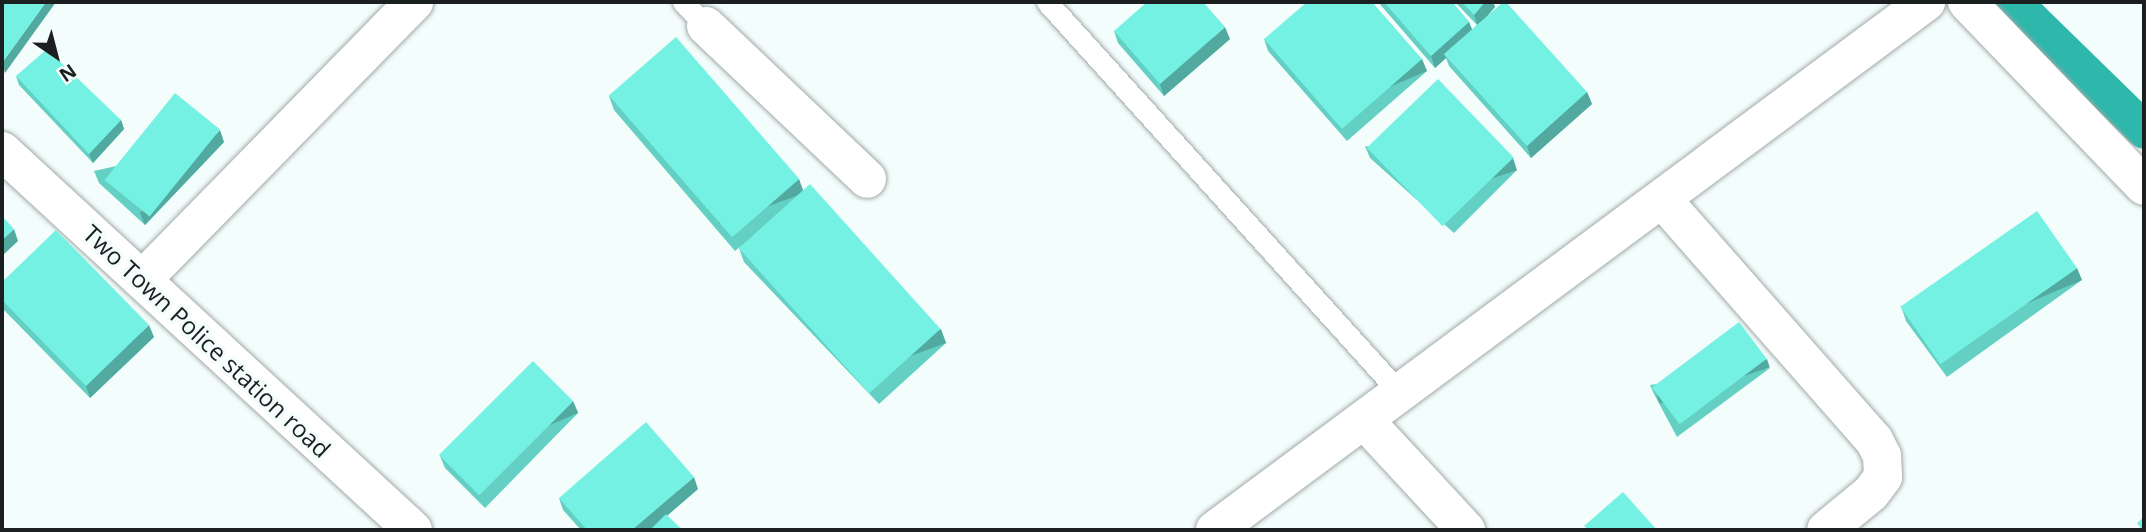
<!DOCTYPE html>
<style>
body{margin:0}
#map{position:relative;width:2146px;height:532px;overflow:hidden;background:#f3fdfc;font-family:"Open Sans",sans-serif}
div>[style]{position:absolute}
.canal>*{height:37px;margin:-18.5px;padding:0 18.5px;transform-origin:18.5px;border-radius:18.5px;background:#2eb7ab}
.roads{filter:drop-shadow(0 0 2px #a1aaa9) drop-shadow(0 0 2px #a1aaa9)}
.lane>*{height:21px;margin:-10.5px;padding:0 10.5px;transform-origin:10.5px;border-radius:10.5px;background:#fff}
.street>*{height:38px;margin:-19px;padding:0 19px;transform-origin:19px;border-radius:19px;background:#fff}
.secondary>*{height:38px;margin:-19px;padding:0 19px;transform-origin:19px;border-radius:19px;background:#fff}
.wall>*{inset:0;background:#64cfc3}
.shaded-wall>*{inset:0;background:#51a99f;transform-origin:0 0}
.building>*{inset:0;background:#74f1e3;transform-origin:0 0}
span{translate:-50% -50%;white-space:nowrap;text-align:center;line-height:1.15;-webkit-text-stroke:7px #f3fdfc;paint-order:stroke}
.street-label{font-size:24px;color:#1c1f1f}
.frame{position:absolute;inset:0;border:4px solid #1c1f1f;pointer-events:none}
.north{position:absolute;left:21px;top:21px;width:70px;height:70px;-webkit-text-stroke:5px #f3fdfc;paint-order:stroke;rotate:145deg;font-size:19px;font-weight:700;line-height:28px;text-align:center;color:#1c1f1f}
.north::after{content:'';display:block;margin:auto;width:24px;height:32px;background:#1c1f1f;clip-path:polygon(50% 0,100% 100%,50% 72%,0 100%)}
</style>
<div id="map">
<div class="canal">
<div style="left:2013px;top:2px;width:183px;rotate:44.3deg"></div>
</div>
<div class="roads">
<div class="lane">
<div style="left:683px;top:2px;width:33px;rotate:46deg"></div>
<div style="left:1047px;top:2px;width:528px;rotate:47.92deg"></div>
</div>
<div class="street">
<div style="left:1967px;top:2px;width:255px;rotate:46.1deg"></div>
<div style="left:706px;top:26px;width:222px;rotate:43.5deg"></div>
<div style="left:1662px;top:199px;width:321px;rotate:48.7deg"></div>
<div style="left:1874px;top:440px;width:18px;rotate:63deg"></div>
<div style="left:1882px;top:456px;width:21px;rotate:87deg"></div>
<div style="left:1883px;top:477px;width:20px;rotate:127deg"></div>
<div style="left:1871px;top:493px;width:58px;rotate:140.6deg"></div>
<div style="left:1365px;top:421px;width:149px;rotate:47.2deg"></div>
<div style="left:1215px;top:530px;width:886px;rotate:-36.6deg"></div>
</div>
<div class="secondary">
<div style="left:2px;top:151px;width:559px;rotate:42.68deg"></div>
<div style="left:142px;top:280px;width:389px;rotate:-45.6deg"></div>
</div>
</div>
<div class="wall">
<div style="clip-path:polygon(1378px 2px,1452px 2px,1469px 22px,1472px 30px,1477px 25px,1455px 2px,1493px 2px,1495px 7px,1488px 15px,1587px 92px,1592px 104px,1531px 158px,1449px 66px,1446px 58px,1435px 68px)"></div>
<div style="clip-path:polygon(1114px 31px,1230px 39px,1164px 96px,1118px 43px)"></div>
<div style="clip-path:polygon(1264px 39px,1427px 71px,1347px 141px,1268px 51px)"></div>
<div style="clip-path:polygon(16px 76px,121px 120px,124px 129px,93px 163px,19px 85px)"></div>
<div style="clip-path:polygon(609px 96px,803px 191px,946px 343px,879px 404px,744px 262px,739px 248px,742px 245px,735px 251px,614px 110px)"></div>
<div style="clip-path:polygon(224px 142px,145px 225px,99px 183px,94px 171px)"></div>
<div style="clip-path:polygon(1365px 146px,1517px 170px,1454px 233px,1370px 158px)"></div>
<div style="clip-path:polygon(2082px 280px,1947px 377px,1906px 321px,1902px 309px)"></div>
<div style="clip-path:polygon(2px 282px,154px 337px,90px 398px,2px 308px)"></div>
<div style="clip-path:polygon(1770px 368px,1677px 437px,1654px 394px,1650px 385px)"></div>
<div style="clip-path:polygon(573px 401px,578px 413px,485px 508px,445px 468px,440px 456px)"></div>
<div style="clip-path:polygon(698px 489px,667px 516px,682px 530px,581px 530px,563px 510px,559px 498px)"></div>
</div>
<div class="shaded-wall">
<div style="clip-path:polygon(46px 2px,56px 2px,5px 73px,2px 63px)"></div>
<div style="clip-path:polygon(1485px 2px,1493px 2px,1495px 7px,1478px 27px,1474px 15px)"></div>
<div style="clip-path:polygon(1469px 22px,1474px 34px,1444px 54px,1446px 58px,1435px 68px,1431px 56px)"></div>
<div style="clip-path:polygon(1225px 27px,1230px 39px,1164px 96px,1160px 84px)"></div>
<div style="left:1422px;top:59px;width:13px;height:106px;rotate:67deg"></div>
<div style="clip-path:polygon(1587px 92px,1592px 104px,1531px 158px,1527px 146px)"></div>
<div style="clip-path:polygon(121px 120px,124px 129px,93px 163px,89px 154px)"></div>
<div style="clip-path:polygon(220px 130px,224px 142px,145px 225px,140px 213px)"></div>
<div style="left:1513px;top:158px;width:13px;height:89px;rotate:72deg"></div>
<div style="left:799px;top:179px;width:15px;height:90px;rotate:70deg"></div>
<div style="clip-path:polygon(14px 229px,18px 241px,2px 256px,2px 240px)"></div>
<div style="left:2077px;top:268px;width:13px;height:166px;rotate:67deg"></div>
<div style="clip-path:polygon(149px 325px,154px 337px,90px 398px,86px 386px)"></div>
<div style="left:941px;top:329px;width:15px;height:91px;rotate:70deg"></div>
<div style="left:1767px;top:359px;width:9px;height:116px;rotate:72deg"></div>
<div style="left:573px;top:401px;width:13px;height:133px;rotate:67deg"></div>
<div style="clip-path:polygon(694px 477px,698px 489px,650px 530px,632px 530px)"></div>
</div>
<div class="building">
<div style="clip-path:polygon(2px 2px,46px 2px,2px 63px)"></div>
<div style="clip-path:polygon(1147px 2px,1203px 2px,1225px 27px,1160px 84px,1114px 31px)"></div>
<div style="clip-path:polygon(1307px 2px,1372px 2px,1422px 59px,1342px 129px,1264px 39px)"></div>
<div style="clip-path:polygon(1384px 2px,1452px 2px,1469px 22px,1431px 56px)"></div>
<div style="clip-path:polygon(1462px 2px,1485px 2px,1474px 15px)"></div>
<div style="clip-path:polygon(1503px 2px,1506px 2px,1587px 92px,1527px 146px,1444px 54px)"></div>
<div style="left:676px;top:37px;width:188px;height:89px;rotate:49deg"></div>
<div style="clip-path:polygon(47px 49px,121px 120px,89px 154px,16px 76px)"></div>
<div style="left:1438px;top:79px;width:109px;height:99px;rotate:46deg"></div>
<div style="left:175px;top:93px;width:58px;height:112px;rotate:39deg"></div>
<div style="left:810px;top:184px;width:195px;height:96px;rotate:48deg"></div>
<div style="left:2037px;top:211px;width:70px;height:167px;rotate:55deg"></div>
<div style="clip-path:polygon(2px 216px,14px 229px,2px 240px)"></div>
<div style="clip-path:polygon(56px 230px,149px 325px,86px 386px,2px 300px,2px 282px)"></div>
<div style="left:1739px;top:322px;width:46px;height:109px;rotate:53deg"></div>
<div style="left:533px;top:361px;width:57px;height:133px;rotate:45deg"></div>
<div style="clip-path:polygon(646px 422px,694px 477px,632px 530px,587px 530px,559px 498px)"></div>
<div style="clip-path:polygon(1623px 492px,1657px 530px,1588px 530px,1584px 526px)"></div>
<div style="clip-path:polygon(666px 514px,682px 530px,650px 530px)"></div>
<div style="clip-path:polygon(2144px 517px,2144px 530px,2142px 530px,2137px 523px)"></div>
</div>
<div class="street-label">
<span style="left:207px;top:341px;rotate:43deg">Two Town Police station road</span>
</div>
<div class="frame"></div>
<div class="north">N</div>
</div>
